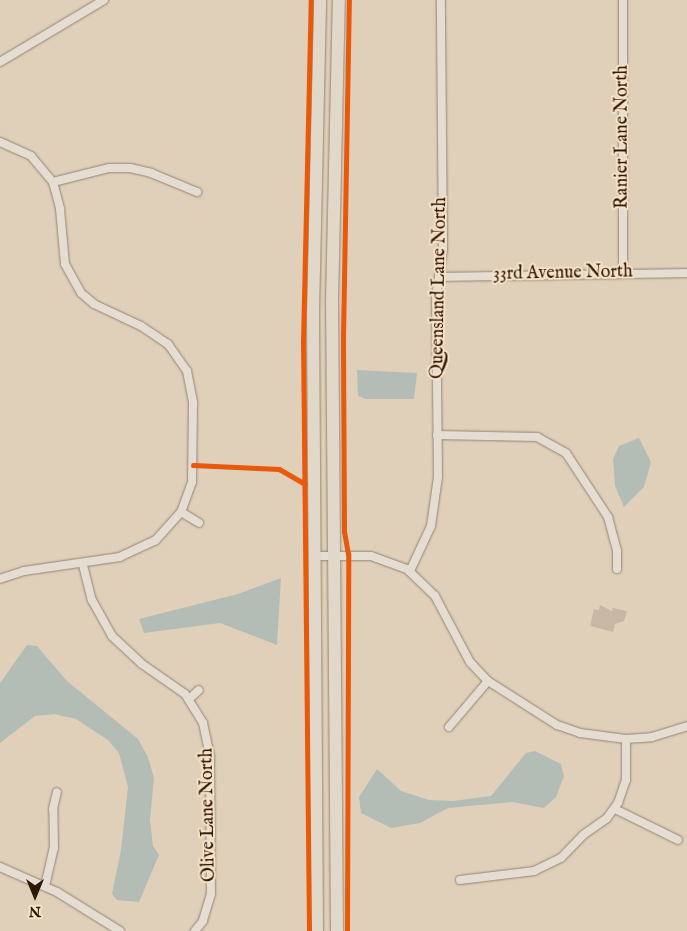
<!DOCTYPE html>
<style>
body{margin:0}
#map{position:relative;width:687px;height:931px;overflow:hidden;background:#e0d0b9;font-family:"IM FELL English",serif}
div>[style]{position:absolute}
.water>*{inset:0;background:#b4bcb6}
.building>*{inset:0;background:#c9b7a5}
.roads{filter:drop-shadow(0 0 1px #918576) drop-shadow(0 0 1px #918576)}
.street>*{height:8px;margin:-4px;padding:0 4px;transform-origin:4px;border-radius:4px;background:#e5ddd2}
.primary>*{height:12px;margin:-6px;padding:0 6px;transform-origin:6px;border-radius:6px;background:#e1d8ca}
.cycleway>*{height:5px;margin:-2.5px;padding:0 2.5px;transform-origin:2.5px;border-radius:2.5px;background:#e8590c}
span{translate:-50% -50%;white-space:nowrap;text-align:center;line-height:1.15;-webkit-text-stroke:4px #f6e2c6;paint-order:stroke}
.street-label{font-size:18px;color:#2f1708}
.north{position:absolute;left:10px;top:871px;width:50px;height:50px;-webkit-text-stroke:4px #f6e2c6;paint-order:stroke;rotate:180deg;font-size:14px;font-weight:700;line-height:20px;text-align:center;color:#2f1708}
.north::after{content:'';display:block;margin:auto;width:18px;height:22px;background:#2f1708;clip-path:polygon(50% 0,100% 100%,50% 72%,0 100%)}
</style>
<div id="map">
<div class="water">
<div style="clip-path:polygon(357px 370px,417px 373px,414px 399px,366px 399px,358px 396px)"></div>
<div style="clip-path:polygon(639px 438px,651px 462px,644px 487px,624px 507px,615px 486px,613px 459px,619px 446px)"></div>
<div style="clip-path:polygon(281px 578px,277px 645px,220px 623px,144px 633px,139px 619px,238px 594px)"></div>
<div style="clip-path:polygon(27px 645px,37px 646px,67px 681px,138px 739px,148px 757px,154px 778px,150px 820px,153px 846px,159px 855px,139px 902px,117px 900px,112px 894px,121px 850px,128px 787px,119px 753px,108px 740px,76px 719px,54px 714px,35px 716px,0 743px,0 683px)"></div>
<div style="clip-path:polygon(535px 751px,561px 764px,564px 776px,556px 797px,544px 808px,512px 802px,448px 808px,420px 823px,391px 828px,361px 813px,359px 797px,377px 769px,401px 791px,429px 800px,453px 801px,491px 796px,526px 753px)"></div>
</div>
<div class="building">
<div style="clip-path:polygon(600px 605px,612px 611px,613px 608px,627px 611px,624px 621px,615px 624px,613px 632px,590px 626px,594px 609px,599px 610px)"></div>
</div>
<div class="roads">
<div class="street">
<div style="left:623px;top:0;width:273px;rotate:90deg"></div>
<div style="left:0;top:62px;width:121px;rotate:-30.8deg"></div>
<div style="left:0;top:142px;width:34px;rotate:24deg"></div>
<div style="left:31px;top:156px;width:34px;rotate:50deg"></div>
<div style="left:53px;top:182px;width:28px;rotate:75deg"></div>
<div style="left:60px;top:209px;width:55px;rotate:84.8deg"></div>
<div style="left:65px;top:264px;width:33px;rotate:61deg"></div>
<div style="left:81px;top:293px;width:17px;rotate:40deg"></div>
<div style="left:94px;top:304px;width:52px;rotate:25.1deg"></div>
<div style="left:141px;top:326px;width:32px;rotate:34deg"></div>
<div style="left:168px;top:344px;width:33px;rotate:55deg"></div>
<div style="left:187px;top:371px;width:33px;rotate:79deg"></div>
<div style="left:193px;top:403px;width:79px;rotate:90.7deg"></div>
<div style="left:192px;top:482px;width:32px;rotate:110deg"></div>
<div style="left:181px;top:512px;width:38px;rotate:132deg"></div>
<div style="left:156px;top:540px;width:40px;rotate:155deg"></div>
<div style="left:120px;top:557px;width:97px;rotate:171.7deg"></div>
<div style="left:24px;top:571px;width:25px;rotate:162deg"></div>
<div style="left:53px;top:182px;width:58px;rotate:-14deg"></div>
<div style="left:109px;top:168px;width:21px"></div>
<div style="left:130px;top:168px;width:22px;rotate:13deg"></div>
<div style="left:151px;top:173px;width:50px;rotate:22.4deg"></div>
<div style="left:440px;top:277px;width:247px;rotate:-0.9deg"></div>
<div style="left:437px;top:435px;width:100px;rotate:1.1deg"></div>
<div style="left:537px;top:437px;width:33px;rotate:29deg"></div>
<div style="left:566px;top:453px;width:77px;rotate:56.7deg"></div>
<div style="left:608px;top:517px;width:35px;rotate:75deg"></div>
<div style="left:617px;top:551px;width:18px;rotate:90deg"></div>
<div style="left:181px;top:512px;width:21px;rotate:31deg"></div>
<div style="left:314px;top:556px;width:57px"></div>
<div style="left:371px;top:556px;width:38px;rotate:20deg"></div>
<div style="left:407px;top:569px;width:39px;rotate:44deg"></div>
<div style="left:435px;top:596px;width:75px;rotate:62.1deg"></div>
<div style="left:470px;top:662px;width:26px;rotate:47deg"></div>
<div style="left:488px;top:681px;width:82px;rotate:32.5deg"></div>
<div style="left:557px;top:725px;width:24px;rotate:19deg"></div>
<div style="left:580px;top:733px;width:46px;rotate:7.4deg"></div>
<div style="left:626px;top:739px;width:26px;rotate:-4deg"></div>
<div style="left:652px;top:737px;width:37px;rotate:-17deg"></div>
<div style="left:83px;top:565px;width:36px;rotate:76deg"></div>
<div style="left:92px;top:600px;width:41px;rotate:60.9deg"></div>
<div style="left:112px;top:636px;width:41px;rotate:43deg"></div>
<div style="left:142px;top:664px;width:52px;rotate:34.9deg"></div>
<div style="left:185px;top:694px;width:34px;rotate:58deg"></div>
<div style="left:203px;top:723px;width:35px;rotate:78deg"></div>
<div style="left:210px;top:757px;width:137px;rotate:89.6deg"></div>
<div style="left:211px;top:894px;width:28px;rotate:107deg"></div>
<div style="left:203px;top:921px;width:13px;rotate:129deg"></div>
<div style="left:410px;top:571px;width:50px;rotate:-65deg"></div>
<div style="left:431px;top:526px;width:49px;rotate:-81.9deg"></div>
<div style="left:438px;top:477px;width:180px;rotate:-90.6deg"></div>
<div style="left:436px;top:297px;width:49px;rotate:-81.7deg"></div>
<div style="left:443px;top:249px;width:249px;rotate:-90.5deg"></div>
<div style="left:189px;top:699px;width:13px;rotate:-42deg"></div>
<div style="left:449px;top:727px;width:60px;rotate:-49.7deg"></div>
<div style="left:615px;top:809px;width:70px;rotate:26.2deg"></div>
<div style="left:0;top:867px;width:62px;rotate:23.7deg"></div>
<div style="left:57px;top:892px;width:74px;rotate:31.8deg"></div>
<div style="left:460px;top:880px;width:75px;rotate:-6.9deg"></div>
<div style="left:534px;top:871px;width:30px;rotate:-26deg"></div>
<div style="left:561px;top:858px;width:32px;rotate:-46deg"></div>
<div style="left:583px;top:835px;width:29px;rotate:-35deg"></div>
<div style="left:607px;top:818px;width:19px;rotate:-54deg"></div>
<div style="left:618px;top:803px;width:24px;rotate:-71deg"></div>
<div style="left:626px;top:780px;width:41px;rotate:-90deg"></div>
<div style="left:45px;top:886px;width:39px;rotate:-77deg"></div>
<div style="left:54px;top:848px;width:39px;rotate:-91deg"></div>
<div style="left:53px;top:809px;width:17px;rotate:-77deg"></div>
</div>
<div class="primary">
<div style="left:317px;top:931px;width:618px;rotate:-90.37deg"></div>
<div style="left:313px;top:313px;width:313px;rotate:-88.7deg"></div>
<div style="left:337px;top:931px;width:630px;rotate:-90.45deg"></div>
<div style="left:332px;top:301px;width:301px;rotate:-88.7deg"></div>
</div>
</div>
<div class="cycleway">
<div style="left:193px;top:465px;width:86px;rotate:2.7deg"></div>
<div style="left:279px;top:469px;width:30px;rotate:30deg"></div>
<div style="left:309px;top:931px;width:589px;rotate:-90.58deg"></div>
<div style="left:303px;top:342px;width:342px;rotate:-88.7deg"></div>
<div style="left:347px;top:931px;width:377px;rotate:-89.8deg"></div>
<div style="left:348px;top:554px;width:22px;rotate:-100deg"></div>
<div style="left:344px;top:532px;width:195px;rotate:-90.3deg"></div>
<div style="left:343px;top:337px;width:337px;rotate:-89deg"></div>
</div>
<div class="street-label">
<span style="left:623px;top:137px;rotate:-90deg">Ranier Lane North</span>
<span style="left:563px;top:274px;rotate:-1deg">33rd Avenue North</span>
<span style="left:440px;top:288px;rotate:-89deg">Queensland Lane North</span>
<span style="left:209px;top:815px;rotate:-91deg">Olive Lane North</span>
</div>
<div class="north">N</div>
</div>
